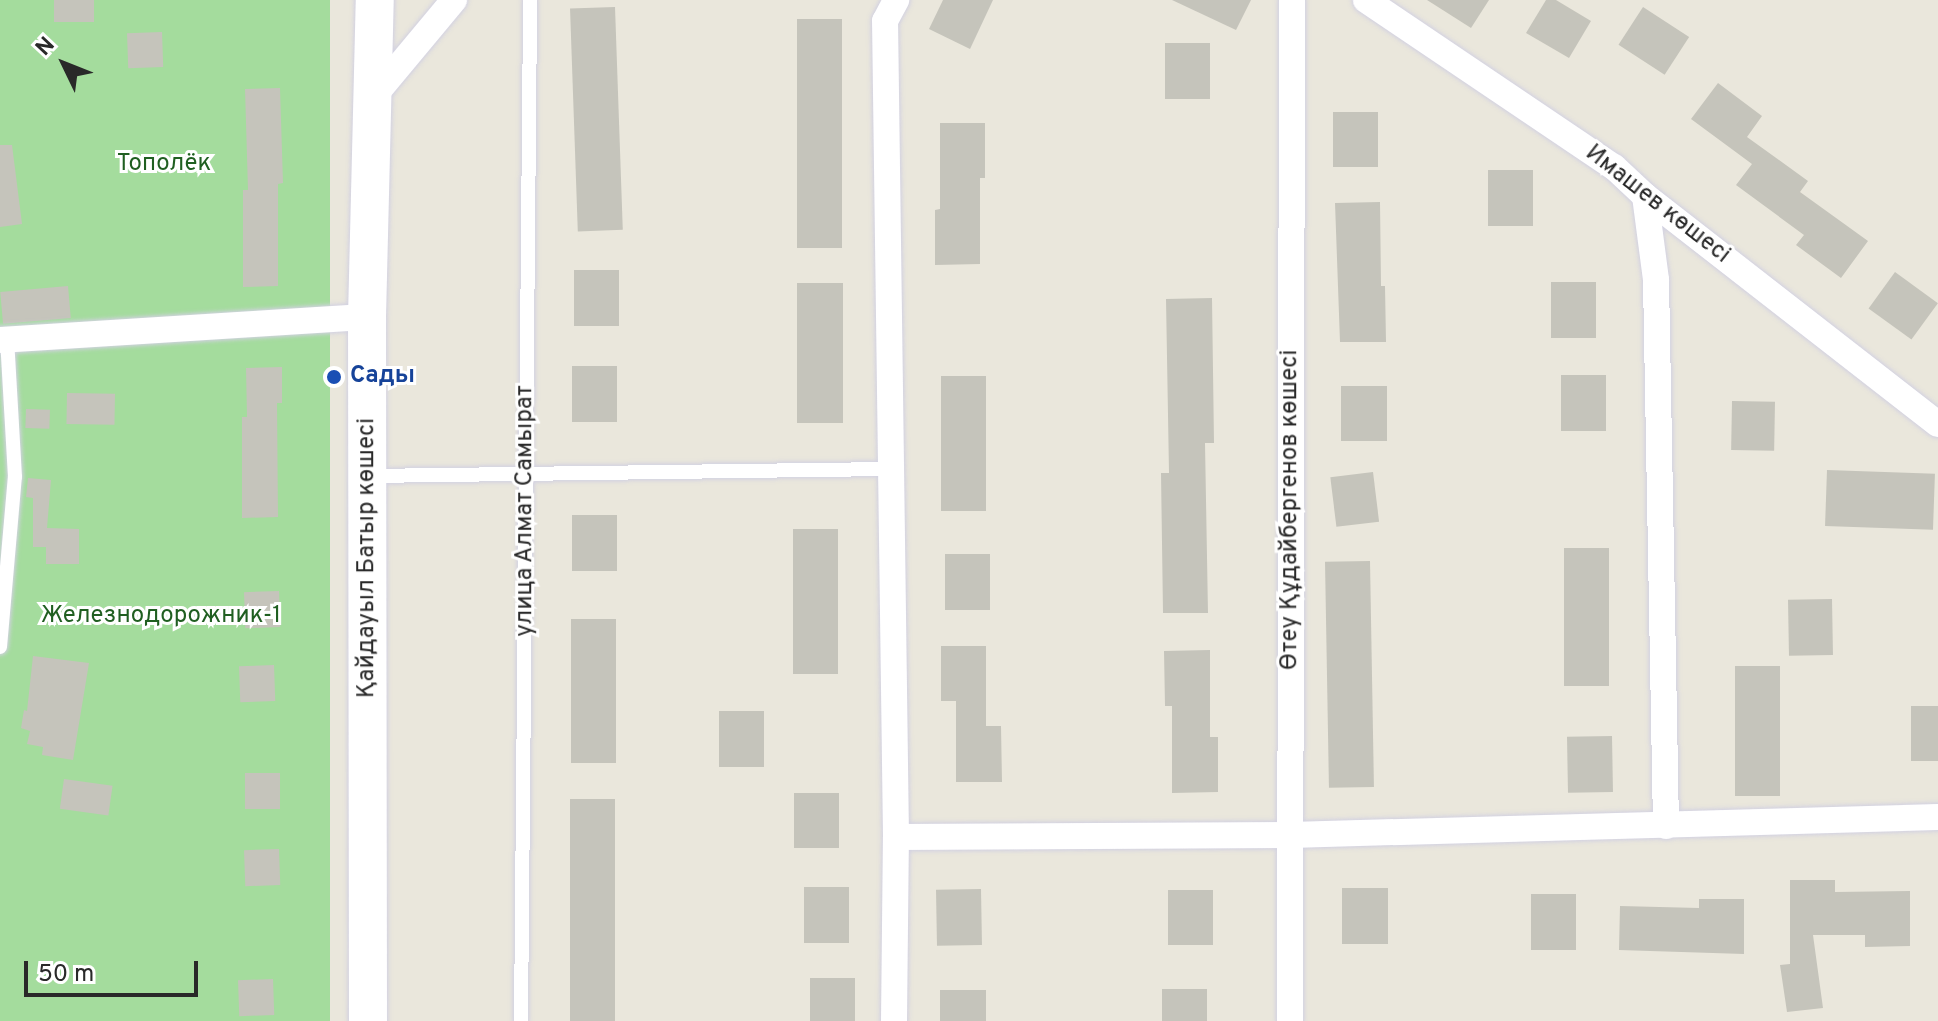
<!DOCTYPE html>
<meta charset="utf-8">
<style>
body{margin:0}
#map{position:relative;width:1938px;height:1021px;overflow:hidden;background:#eae7dc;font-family:Overpass,sans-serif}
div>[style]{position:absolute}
.green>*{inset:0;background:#a4dc9d;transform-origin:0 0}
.building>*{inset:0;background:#c5c4bb;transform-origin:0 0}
.roads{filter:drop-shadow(0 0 2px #d2d1e1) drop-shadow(0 0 2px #d2d1e1)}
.lane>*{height:14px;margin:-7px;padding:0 7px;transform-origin:7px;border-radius:7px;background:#fff}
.street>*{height:26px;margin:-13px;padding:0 13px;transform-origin:13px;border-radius:13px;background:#fff}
.secondary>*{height:38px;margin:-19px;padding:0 19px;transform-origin:19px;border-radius:19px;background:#fff}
.dots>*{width:22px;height:22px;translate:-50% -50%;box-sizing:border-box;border:4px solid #fff;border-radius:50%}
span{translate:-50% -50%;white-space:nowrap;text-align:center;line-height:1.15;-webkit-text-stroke:6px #fff;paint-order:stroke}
.park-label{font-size:24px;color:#205f21}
.street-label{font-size:24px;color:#292929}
.transit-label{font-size:24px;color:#164399;font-weight:700}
.left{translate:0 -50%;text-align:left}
.north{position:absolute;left:24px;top:24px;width:80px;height:80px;-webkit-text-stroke:6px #fff;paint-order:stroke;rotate:313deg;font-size:22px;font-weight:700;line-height:32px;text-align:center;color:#292929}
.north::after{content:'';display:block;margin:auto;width:28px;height:36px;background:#292929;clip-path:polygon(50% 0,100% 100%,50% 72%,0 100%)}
.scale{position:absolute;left:24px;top:961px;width:174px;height:36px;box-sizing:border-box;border:4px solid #292929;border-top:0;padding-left:10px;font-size:24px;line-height:28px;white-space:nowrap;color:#292929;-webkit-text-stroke:6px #fff;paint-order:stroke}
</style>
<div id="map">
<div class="green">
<div style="left:0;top:0;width:330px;height:1021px"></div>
</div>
<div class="building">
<div style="left:54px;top:0;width:40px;height:22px"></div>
<div style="clip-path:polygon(943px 0,993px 0,970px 49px,929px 29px)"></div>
<div style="clip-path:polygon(1172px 0,1251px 0,1236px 30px)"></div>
<div style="clip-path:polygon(1427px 0,1489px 0,1471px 28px)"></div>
<div style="clip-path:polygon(1546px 0,1556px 0,1591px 21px,1569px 58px,1526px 33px)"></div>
<div style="left:615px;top:7px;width:223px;height:45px;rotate:88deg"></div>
<div style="left:1643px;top:7px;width:55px;height:45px;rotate:33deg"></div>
<div style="left:797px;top:19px;width:45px;height:229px"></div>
<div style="left:162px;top:32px;width:35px;height:35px;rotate:88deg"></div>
<div style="left:1210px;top:43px;width:56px;height:45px;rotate:90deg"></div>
<div style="clip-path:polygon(1718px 83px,1762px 116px,1747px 137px,1808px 181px,1800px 192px,1868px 241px,1841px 278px,1796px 245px,1804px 235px,1736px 185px,1752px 164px,1691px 119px)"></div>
<div style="clip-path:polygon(280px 88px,283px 183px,278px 184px,278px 286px,243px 287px,243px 190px,248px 190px,245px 89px)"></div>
<div style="left:1333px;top:112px;width:45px;height:55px"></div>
<div style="clip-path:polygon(940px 123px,985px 123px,985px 178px,980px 178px,980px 264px,935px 265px,935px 210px,940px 209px)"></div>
<div style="clip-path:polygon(0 145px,12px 145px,22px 224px,0 227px)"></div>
<div style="left:1533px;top:170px;width:56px;height:45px;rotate:90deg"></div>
<div style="clip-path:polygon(1380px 202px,1381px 286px,1385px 286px,1386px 342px,1340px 342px,1335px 203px)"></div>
<div style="left:574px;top:270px;width:45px;height:56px"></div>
<div style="left:1895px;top:272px;width:53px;height:45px;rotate:36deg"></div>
<div style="left:1596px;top:282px;width:56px;height:45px;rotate:90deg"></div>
<div style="left:843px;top:283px;width:140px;height:46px;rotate:90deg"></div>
<div style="left:68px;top:286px;width:32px;height:68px;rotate:85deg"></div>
<div style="clip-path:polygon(1212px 298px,1214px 443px,1205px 443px,1208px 613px,1163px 613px,1161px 473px,1169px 473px,1166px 299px)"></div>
<div style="left:572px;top:366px;width:45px;height:56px"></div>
<div style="clip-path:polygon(282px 367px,282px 403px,277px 403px,278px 517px,242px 518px,242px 417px,247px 417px,246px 368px)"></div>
<div style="left:1561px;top:375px;width:45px;height:56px"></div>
<div style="left:941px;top:376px;width:45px;height:135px"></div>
<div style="left:1341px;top:386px;width:46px;height:55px"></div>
<div style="left:67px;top:393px;width:48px;height:31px;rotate:1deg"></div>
<div style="left:1732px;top:401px;width:43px;height:49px;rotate:1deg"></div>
<div style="left:26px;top:409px;width:24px;height:19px;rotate:2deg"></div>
<div style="left:1827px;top:470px;width:108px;height:56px;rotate:2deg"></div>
<div style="left:1373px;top:472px;width:50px;height:43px;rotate:83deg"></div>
<div style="clip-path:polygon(28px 478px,51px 480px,47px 528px,79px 529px,79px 564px,46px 564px,46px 547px,33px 547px,33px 498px,26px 497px)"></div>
<div style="left:617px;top:515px;width:56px;height:45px;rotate:90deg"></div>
<div style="left:793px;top:529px;width:45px;height:145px"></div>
<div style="left:1564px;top:548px;width:45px;height:138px"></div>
<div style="left:945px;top:554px;width:45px;height:56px"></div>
<div style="left:1370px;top:561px;width:226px;height:45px;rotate:89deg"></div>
<div style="left:279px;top:591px;width:36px;height:35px;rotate:88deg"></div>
<div style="left:1832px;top:599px;width:56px;height:44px;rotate:89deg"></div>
<div style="left:571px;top:619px;width:45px;height:144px"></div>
<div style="clip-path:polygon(941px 646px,986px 646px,986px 726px,1001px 726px,1002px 782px,956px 782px,956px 701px,941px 701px)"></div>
<div style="clip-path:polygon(1210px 650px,1210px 737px,1218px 737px,1218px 792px,1172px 793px,1172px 706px,1165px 706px,1164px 651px)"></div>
<div style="clip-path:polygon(33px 656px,89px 663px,73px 760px,42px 755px,43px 747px,27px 744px,30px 731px,21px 728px,24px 710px,27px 711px)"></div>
<div style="left:274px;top:665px;width:36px;height:35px;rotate:88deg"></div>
<div style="left:1735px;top:666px;width:45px;height:130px"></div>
<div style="left:1911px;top:706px;width:27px;height:55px"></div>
<div style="left:764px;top:711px;width:56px;height:45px;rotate:90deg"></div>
<div style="left:1612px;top:736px;width:56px;height:45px;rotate:89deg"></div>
<div style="left:245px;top:773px;width:35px;height:36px"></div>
<div style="left:64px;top:779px;width:49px;height:30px;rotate:8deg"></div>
<div style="left:794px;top:793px;width:45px;height:55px"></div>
<div style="left:570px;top:799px;width:45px;height:222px"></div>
<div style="left:279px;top:849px;width:36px;height:35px;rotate:88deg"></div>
<div style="clip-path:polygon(1790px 880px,1835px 880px,1835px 892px,1910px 891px,1910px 946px,1865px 947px,1865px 935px,1813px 935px,1823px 1008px,1787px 1012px,1780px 965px,1790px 964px)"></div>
<div style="left:849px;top:887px;width:56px;height:45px;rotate:90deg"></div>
<div style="left:1388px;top:888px;width:56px;height:46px;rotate:90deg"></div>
<div style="left:981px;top:889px;width:56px;height:45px;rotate:89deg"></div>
<div style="left:1168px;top:890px;width:45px;height:55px"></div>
<div style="left:1531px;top:894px;width:45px;height:56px"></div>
<div style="clip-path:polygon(1699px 899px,1744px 899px,1744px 954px,1619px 950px,1620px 906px,1699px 908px)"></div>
<div style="left:810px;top:978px;width:45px;height:43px"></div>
<div style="left:273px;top:979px;width:36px;height:35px;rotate:88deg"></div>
<div style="left:1162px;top:989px;width:45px;height:32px"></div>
<div style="left:940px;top:990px;width:46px;height:31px"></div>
</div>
<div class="roads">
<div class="lane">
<div style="left:368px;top:476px;width:523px;rotate:-0.77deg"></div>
<div style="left:0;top:647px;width:171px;rotate:-85deg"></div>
<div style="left:15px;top:477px;width:137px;rotate:-93.3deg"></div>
<div style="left:521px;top:1021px;width:1021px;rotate:-89.49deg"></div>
</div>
<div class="street">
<div style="left:1366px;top:0;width:299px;rotate:34deg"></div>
<div style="left:1614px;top:167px;width:42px;rotate:43.1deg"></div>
<div style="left:1645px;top:196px;width:371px;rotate:37.9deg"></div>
<div style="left:374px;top:96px;width:125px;rotate:-50.2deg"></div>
<div style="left:1645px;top:196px;width:85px;rotate:82.5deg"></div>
<div style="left:1656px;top:280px;width:546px;rotate:88.95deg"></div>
<div style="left:0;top:340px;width:368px;rotate:-3.6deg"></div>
<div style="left:896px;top:837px;width:394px;rotate:-0.3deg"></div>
<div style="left:1290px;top:835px;width:648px;rotate:-1.59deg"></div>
<div style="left:894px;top:1021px;width:184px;rotate:-89.4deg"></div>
<div style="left:896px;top:837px;width:816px;rotate:-90.77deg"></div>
<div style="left:885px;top:21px;width:24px;rotate:-62deg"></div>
<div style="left:1290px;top:1021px;width:1021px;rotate:-89.89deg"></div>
</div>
<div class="secondary">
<div style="left:368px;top:1021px;width:704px;rotate:-90.08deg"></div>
<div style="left:367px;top:317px;width:317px;rotate:-88.6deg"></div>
</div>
</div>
<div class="dots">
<div style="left:334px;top:377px;background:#1a4fb4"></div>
</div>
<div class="park-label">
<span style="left:164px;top:165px">Тополёк</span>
<span style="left:161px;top:617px">Железнодорожник-1</span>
</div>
<div class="street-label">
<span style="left:1657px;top:205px;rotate:38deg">Имашев көшесі</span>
<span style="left:1291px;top:510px;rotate:-90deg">Өтеу Құдайбергенов көшесі</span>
<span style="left:526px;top:511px;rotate:-90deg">улица Алмат Самырат</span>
<span style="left:368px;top:558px;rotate:-90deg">Қайдауыл Батыр көшесі</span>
</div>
<div class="transit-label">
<span class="left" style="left:350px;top:377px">Сады</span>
</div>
<div class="north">N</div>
<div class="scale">50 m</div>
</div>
